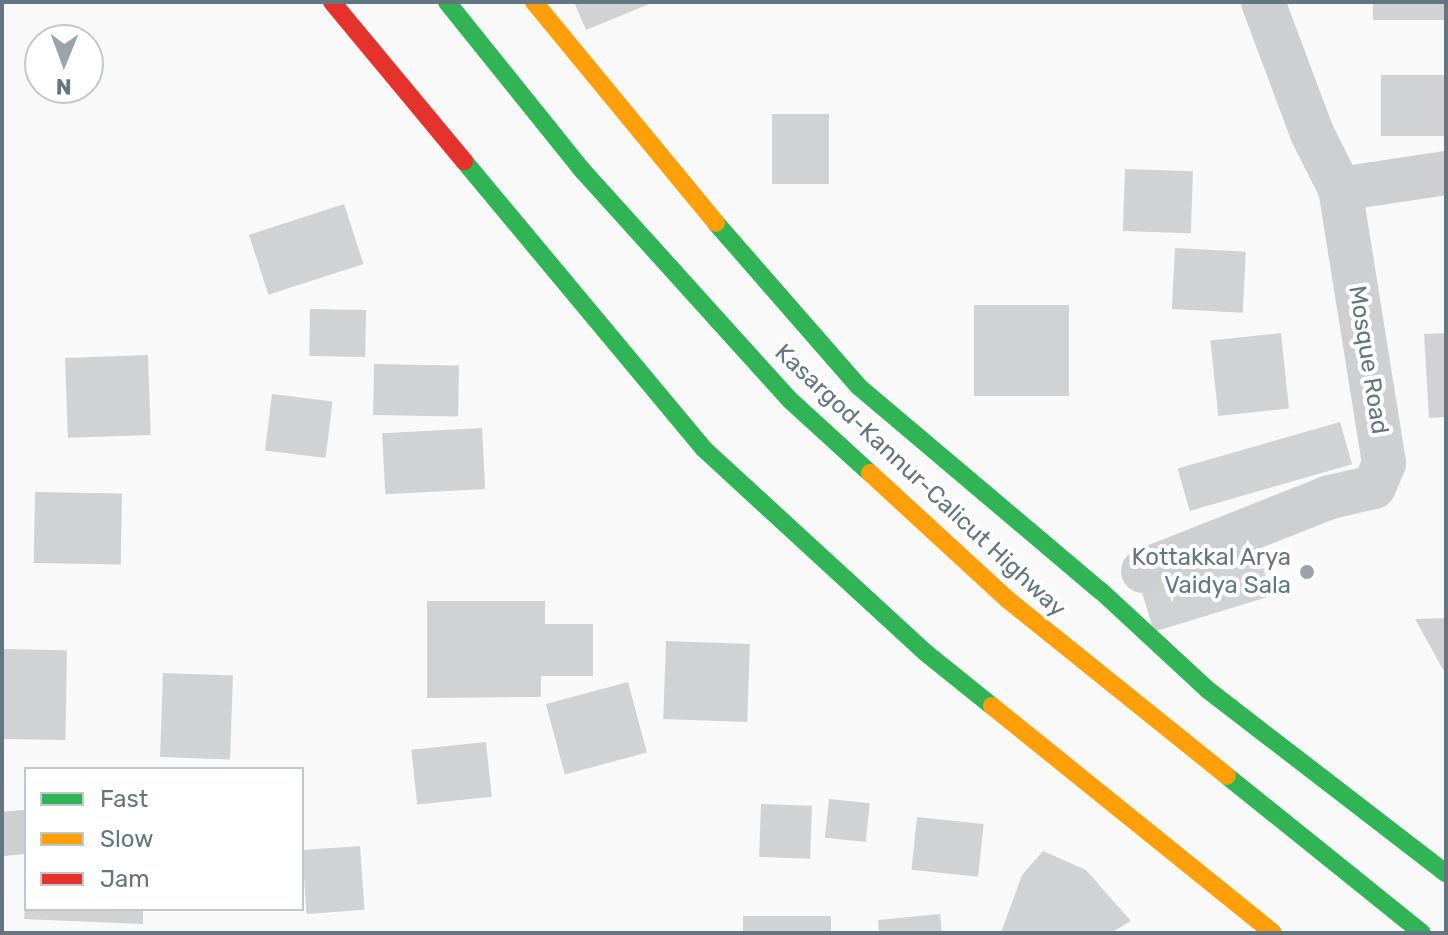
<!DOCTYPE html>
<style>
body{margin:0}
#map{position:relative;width:1448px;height:935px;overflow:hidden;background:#f9f9f9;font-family:Rubik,sans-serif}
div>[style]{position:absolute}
.building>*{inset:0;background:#d0d2d3;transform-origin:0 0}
.street>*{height:44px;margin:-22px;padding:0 22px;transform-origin:22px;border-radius:22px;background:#cecfd0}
.fast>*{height:18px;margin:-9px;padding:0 9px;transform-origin:9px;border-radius:9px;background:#30b455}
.slow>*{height:18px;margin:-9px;padding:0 9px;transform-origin:9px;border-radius:9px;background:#ff9f0a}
.jam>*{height:18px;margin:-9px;padding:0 9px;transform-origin:9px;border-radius:9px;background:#e5322d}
.dots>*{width:22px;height:22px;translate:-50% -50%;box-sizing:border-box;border:4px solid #fff;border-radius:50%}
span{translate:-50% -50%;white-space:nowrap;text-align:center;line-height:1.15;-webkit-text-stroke:8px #fff;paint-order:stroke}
.street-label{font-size:24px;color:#657683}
.poi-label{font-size:24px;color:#657683}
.right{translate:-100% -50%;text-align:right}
.frame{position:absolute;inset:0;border:4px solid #657683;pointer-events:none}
.legend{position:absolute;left:24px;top:767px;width:280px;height:144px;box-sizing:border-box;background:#fff;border:2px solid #c1c8cd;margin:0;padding:10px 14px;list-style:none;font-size:24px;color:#657683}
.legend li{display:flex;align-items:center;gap:16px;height:40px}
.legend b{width:40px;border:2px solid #c1c8cd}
.north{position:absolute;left:24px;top:24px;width:80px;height:80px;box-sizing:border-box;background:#fff;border:2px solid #c1c8cd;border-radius:50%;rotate:181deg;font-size:22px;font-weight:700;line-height:32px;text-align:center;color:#657683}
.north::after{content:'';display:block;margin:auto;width:28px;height:36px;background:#99a4ac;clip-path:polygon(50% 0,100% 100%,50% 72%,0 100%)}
</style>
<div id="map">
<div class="building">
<div style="clip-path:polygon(574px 2px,654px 2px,586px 30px)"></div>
<div style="left:1373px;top:2px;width:73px;height:18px"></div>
<div style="left:1446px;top:75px;width:61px;height:65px;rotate:90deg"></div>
<div style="left:772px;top:114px;width:57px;height:70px"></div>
<div style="left:1125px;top:169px;width:68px;height:62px;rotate:2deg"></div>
<div style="left:344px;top:204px;width:63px;height:100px;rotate:72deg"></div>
<div style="left:1175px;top:248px;width:71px;height:61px;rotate:3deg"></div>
<div style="left:974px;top:305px;width:95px;height:91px"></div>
<div style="left:310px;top:309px;width:56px;height:47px;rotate:1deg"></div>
<div style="left:1281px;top:333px;width:76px;height:71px;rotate:84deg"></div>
<div style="clip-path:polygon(1446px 333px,1446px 417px,1429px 418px,1424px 334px)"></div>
<div style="left:148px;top:355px;width:80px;height:83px;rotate:88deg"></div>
<div style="left:374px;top:364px;width:85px;height:51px;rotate:1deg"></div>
<div style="left:272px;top:394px;width:61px;height:57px;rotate:7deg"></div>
<div style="left:1340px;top:422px;width:44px;height:169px;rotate:74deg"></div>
<div style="left:482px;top:428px;width:61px;height:100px;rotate:87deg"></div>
<div style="left:35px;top:492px;width:87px;height:71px;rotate:1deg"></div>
<div style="left:1257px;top:548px;width:50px;height:123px;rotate:73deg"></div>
<div style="clip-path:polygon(427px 601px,545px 601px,545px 624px,593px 624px,593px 676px,541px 676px,541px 697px,427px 698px)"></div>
<div style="clip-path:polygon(1446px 618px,1446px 675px,1415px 619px)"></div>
<div style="left:666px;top:641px;width:84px;height:78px;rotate:2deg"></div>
<div style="left:2px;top:649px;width:65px;height:90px;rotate:1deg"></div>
<div style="left:163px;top:673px;width:70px;height:84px;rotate:2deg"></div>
<div style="left:628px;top:682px;width:73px;height:85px;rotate:75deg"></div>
<div style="left:486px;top:742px;width:55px;height:75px;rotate:84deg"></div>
<div style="left:829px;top:799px;width:41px;height:39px;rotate:6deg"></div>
<div style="left:761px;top:804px;width:51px;height:53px;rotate:2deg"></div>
<div style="left:917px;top:817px;width:67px;height:53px;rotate:6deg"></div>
<div style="left:360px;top:846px;width:64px;height:58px;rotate:86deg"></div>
<div style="clip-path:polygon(1043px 851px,1086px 870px,1131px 921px,1111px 933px,1001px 933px,1022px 875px)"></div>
<div style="clip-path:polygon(25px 909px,143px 909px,143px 924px,24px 919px)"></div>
<div style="clip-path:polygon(940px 914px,942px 933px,879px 933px,878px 920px)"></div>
<div style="left:743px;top:916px;width:88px;height:17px"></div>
</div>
<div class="street">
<div style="left:1340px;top:189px;width:107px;rotate:-8.6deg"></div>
<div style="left:1143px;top:571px;width:201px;rotate:-21.6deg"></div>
<div style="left:1330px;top:497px;width:45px;rotate:-12.8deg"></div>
<div style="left:1374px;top:487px;width:26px;rotate:-67deg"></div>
<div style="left:1384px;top:463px;width:278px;rotate:-99.1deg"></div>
<div style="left:1340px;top:189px;width:63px;rotate:-116.6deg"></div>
<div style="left:1312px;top:133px;width:140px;rotate:-110.5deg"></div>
<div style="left:2px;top:834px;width:24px;rotate:-5deg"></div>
</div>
<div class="fast">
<div style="left:447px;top:2px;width:217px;rotate:51.2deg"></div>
<div style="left:583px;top:171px;width:309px;rotate:47.9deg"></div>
<div style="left:790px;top:400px;width:108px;rotate:42.4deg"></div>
<div style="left:464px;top:161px;width:375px;rotate:50.2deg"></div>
<div style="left:704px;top:449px;width:301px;rotate:42.6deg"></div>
<div style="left:926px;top:653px;width:85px;rotate:38.8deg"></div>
<div style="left:716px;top:223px;width:216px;rotate:48.9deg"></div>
<div style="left:858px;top:386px;width:318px;rotate:40.2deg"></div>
<div style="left:1101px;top:591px;width:146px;rotate:42.8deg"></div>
<div style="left:1208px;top:690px;width:300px;rotate:37.6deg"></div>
<div style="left:1227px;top:776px;width:250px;rotate:38.8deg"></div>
</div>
<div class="slow">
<div style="left:534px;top:2px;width:286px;rotate:50.5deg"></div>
<div style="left:870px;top:473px;width:186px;rotate:42.6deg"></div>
<div style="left:1007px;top:599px;width:282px;rotate:38.8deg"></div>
<div style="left:992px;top:706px;width:361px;rotate:38.9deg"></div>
</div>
<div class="jam">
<div style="left:332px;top:2px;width:207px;rotate:50.3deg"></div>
</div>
<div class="dots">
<div style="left:1307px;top:572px;background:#99a4ac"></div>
</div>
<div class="street-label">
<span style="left:1368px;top:360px;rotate:81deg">Mosque Road</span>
<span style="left:920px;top:481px;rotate:43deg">Kasargod-Kannur-Calicut Highway</span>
</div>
<div class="poi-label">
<span class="right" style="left:1291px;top:572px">Kottakkal Arya<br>Vaidya Sala</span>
</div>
<div class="frame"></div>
<ul class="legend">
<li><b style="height:10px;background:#30b455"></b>Fast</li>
<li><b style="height:10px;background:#ff9f0a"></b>Slow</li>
<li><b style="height:10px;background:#e5322d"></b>Jam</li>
</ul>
<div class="north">N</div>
</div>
